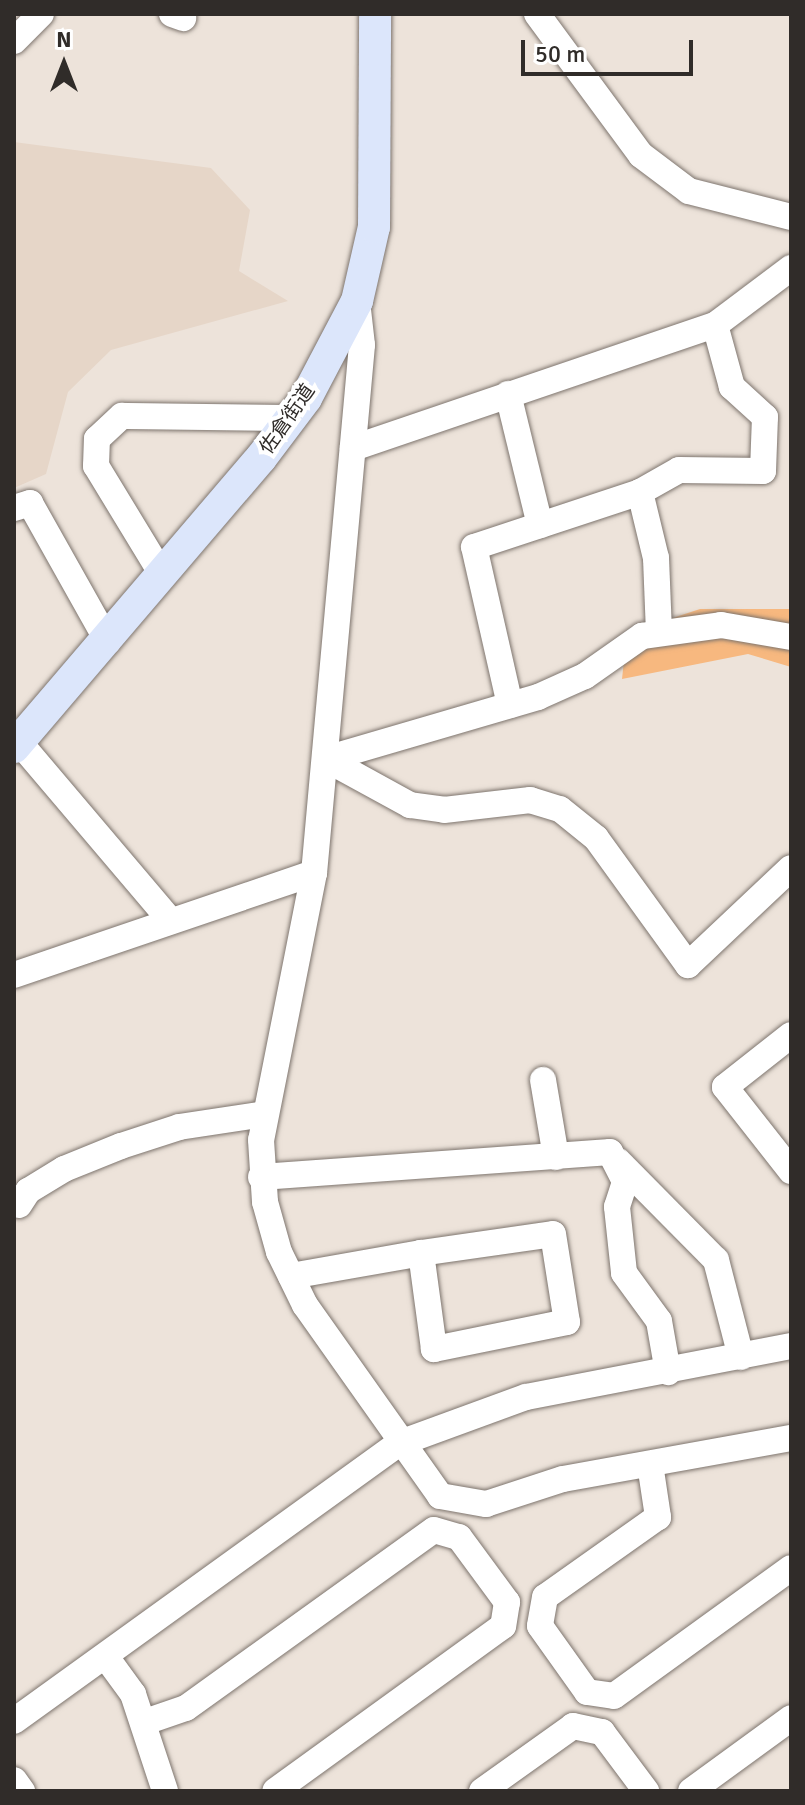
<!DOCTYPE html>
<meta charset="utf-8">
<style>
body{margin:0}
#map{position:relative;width:805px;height:1805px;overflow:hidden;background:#ede3da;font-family:Signika,"Noto Sans JP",sans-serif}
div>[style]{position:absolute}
.built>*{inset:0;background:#e6d6c8}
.green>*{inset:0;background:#f7b87f}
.roads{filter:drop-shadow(0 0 2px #7e756e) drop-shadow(0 0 2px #7e756e)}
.minor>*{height:26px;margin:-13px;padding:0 13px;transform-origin:13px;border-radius:13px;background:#fff}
.major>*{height:32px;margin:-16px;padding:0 16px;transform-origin:16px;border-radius:16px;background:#dce6fb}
span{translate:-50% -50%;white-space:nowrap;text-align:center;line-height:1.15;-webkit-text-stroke:8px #fff;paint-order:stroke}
.street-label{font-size:20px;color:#302c29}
.frame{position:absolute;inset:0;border:16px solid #302c29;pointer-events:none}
.north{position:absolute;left:24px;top:24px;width:80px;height:80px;-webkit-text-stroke:6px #fff;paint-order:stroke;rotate:0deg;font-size:22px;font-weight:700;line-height:32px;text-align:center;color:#302c29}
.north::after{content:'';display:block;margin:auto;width:28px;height:36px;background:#302c29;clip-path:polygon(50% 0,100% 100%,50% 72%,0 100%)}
.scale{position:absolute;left:521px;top:40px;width:172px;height:36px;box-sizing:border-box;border:4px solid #302c29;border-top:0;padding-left:10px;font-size:24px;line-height:28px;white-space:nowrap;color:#302c29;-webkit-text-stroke:6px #fff;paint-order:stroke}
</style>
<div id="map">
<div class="built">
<div style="clip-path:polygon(14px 142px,211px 168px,250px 210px,239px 271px,288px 301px,111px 350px,68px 392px,46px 474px,14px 488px)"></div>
</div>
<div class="green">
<div style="clip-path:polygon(700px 609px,791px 609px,791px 667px,748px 654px,622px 679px,627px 633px)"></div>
</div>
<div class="roads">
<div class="minor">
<div style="left:172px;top:14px;width:12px;rotate:20deg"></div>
<div style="left:537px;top:14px;width:175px;rotate:53.6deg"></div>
<div style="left:641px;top:155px;width:60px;rotate:36.9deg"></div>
<div style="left:689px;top:191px;width:105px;rotate:14.3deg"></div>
<div style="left:14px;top:41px;width:38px;rotate:-45deg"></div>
<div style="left:357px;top:301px;width:44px;rotate:83.5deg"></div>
<div style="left:362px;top:345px;width:530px;rotate:95.19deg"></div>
<div style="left:314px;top:873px;width:272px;rotate:101.2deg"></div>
<div style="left:261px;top:1140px;width:62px;rotate:86.3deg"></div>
<div style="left:265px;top:1202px;width:52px;rotate:74.4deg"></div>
<div style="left:279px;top:1252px;width:59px;rotate:63.9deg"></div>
<div style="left:305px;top:1305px;width:234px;rotate:54.7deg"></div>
<div style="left:440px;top:1496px;width:47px;rotate:9.9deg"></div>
<div style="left:486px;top:1504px;width:81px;rotate:-18deg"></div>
<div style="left:563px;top:1479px;width:232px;rotate:-10.2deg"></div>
<div style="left:508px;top:394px;width:135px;rotate:76.3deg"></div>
<div style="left:353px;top:448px;width:382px;rotate:-18.8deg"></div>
<div style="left:715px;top:325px;width:95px;rotate:-36.9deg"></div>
<div style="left:640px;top:492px;width:45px;rotate:-29.4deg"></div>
<div style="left:679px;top:470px;width:84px;rotate:0.7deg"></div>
<div style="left:763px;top:471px;width:54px;rotate:-87.9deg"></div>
<div style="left:765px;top:417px;width:45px;rotate:-137.7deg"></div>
<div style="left:732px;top:387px;width:64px;rotate:-105.3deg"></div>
<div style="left:14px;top:508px;width:17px;rotate:-17deg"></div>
<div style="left:30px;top:503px;width:159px;rotate:60.7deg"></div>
<div style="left:163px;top:576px;width:129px;rotate:-121.3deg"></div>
<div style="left:96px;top:466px;width:27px;rotate:-88deg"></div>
<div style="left:97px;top:439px;width:34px;rotate:-43deg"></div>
<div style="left:122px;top:416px;width:169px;rotate:0.7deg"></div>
<div style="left:510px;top:705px;width:162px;rotate:-102.8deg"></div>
<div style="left:474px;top:547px;width:175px;rotate:-18.3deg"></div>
<div style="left:640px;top:492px;width:68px;rotate:76.4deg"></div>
<div style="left:656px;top:558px;width:74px;rotate:87.7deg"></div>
<div style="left:19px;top:742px;width:231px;rotate:49.7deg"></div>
<div style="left:326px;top:759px;width:96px;rotate:28.7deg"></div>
<div style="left:410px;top:805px;width:34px;rotate:8deg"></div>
<div style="left:444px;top:810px;width:87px;rotate:-6.6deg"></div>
<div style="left:530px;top:800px;width:31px;rotate:17deg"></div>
<div style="left:560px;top:809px;width:46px;rotate:38.9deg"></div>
<div style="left:596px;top:838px;width:157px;rotate:54.1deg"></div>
<div style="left:688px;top:965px;width:141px;rotate:-43.3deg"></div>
<div style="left:326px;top:759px;width:221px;rotate:-16.3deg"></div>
<div style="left:538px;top:697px;width:51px;rotate:-24.1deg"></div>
<div style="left:585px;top:676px;width:70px;rotate:-35.1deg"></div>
<div style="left:642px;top:636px;width:80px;rotate:-7.9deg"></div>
<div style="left:721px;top:625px;width:71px;rotate:9.7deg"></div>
<div style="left:14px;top:975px;width:317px;rotate:-18.8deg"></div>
<div style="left:791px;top:1035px;width:84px;rotate:141.8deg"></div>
<div style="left:725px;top:1087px;width:107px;rotate:51.8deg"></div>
<div style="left:543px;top:1080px;width:78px;rotate:80.4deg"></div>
<div style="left:618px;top:1161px;width:139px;rotate:45.3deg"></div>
<div style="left:716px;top:1260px;width:100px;rotate:75.5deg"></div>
<div style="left:261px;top:1177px;width:350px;rotate:-4.1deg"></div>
<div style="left:610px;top:1152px;width:34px;rotate:63deg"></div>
<div style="left:625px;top:1182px;width:26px;rotate:108deg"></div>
<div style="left:617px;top:1207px;width:66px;rotate:83.9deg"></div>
<div style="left:624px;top:1273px;width:59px;rotate:53.9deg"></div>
<div style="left:659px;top:1321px;width:52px;rotate:80deg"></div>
<div style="left:19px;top:1205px;width:17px;rotate:-57deg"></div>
<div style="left:28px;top:1191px;width:42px;rotate:-31.4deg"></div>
<div style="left:64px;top:1169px;width:61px;rotate:-22deg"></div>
<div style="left:121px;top:1146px;width:61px;rotate:-18.1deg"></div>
<div style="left:179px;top:1127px;width:87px;rotate:-8.6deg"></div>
<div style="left:291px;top:1276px;width:132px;rotate:-10deg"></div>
<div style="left:421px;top:1253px;width:133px;rotate:-8.2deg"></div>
<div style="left:553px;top:1234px;width:89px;rotate:81deg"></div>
<div style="left:567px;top:1322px;width:136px;rotate:168.5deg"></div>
<div style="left:434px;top:1349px;width:97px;rotate:-97.7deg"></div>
<div style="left:650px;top:1464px;width:54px;rotate:81.4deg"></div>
<div style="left:658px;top:1517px;width:138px;rotate:144.7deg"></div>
<div style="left:545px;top:1597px;width:29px;rotate:100deg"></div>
<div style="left:540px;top:1626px;width:81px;rotate:54.5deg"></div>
<div style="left:587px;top:1692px;width:27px;rotate:8deg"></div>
<div style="left:614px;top:1696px;width:218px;rotate:-35.9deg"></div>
<div style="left:106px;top:1657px;width:46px;rotate:53.9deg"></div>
<div style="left:133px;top:1694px;width:102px;rotate:71.7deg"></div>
<div style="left:14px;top:1721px;width:476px;rotate:-35.8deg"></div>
<div style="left:400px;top:1443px;width:134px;rotate:-20.1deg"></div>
<div style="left:526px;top:1397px;width:270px;rotate:-10.9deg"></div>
<div style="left:145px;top:1722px;width:43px;rotate:-18.9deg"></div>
<div style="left:186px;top:1708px;width:305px;rotate:-35.7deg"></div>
<div style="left:434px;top:1530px;width:26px;rotate:16deg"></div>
<div style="left:459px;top:1537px;width:81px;rotate:53.6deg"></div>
<div style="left:507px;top:1602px;width:24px;rotate:99deg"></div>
<div style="left:503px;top:1626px;width:281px;rotate:144.1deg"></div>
<div style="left:14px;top:1780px;width:14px;rotate:54deg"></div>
<div style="left:482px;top:1791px;width:112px;rotate:-35.5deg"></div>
<div style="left:573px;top:1726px;width:30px;rotate:12deg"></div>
<div style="left:602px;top:1732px;width:74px;rotate:53.3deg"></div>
<div style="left:691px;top:1791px;width:124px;rotate:-36.1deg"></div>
</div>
<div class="major">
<div style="left:14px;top:747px;width:380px;rotate:-49.5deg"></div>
<div style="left:261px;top:458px;width:75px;rotate:-53.1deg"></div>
<div style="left:306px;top:398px;width:110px;rotate:-62.3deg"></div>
<div style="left:357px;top:301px;width:76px;rotate:-77.1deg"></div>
<div style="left:374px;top:227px;width:213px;rotate:-89.7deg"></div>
</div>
</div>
<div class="street-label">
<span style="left:287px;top:419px;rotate:-55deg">佐倉街道</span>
</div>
<div class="frame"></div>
<div class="north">N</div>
<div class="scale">50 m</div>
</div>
